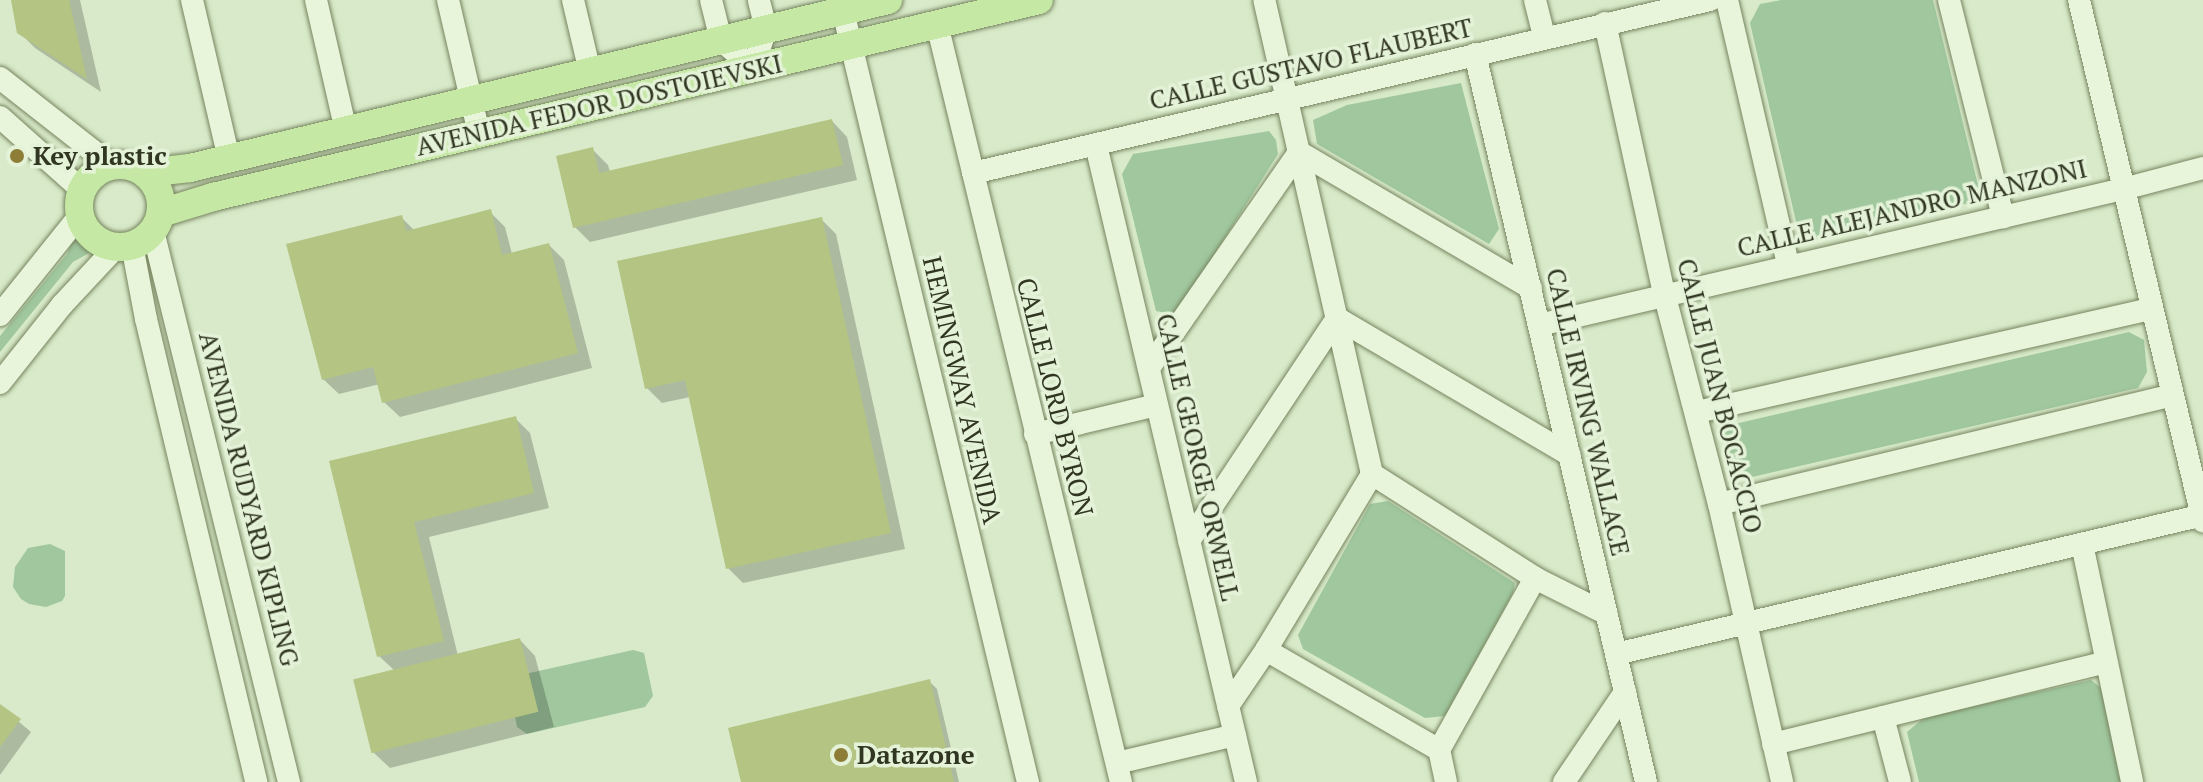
<!DOCTYPE html>
<style>
body{margin:0}
#map{position:relative;width:2203px;height:782px;overflow:hidden;background:#d8eac9;font-family:"PT Serif",serif}
div>[style]{position:absolute}
.green>*{inset:0;background:#a0c79e}
.shadow>*{inset:0;background:#0003}
.building>*{inset:0;background:#b4c483;transform-origin:0 0}
.roads{filter:drop-shadow(0 0 2px #77845f) drop-shadow(0 0 2px #77845f)}
.minor>*{height:22px;margin:-11px;padding:0 11px;transform-origin:11px;border-radius:11px;background:#e8f5db}
.major>*{height:28px;margin:-14px;padding:0 14px;transform-origin:14px;border-radius:14px;background:#c6e8a5}
.major>.ring{margin:-14px;padding:0;box-sizing:content-box;background:none;border:28px solid #c6e8a5;border-radius:50%}
.dots>*{width:22px;height:22px;translate:-50% -50%;box-sizing:border-box;border:4px solid #e4f2d8;border-radius:50%}
span{translate:-50% -50%;white-space:nowrap;text-align:center;line-height:1.15;-webkit-text-stroke:7px #e4f2d8;paint-order:stroke}
.street-label{font-size:26px;color:#303621}
.poi-label{font-size:26px;color:#303621;font-weight:700}
.left{translate:0 -50%;text-align:left}
</style>
<div id="map">
<div class="green">
<div style="clip-path:polygon(1781px 0,1933px 0,1979px 189px,1973px 202px,1812px 241px,1798px 230px,1750px 23px,1760px 4px)"></div>
<div style="clip-path:polygon(1461px 83px,1499px 229px,1489px 244px,1317px 144px,1313px 120px,1347px 105px)"></div>
<div style="clip-path:polygon(1269px 131px,1276px 140px,1278px 154px,1176px 315px,1156px 311px,1122px 174px,1133px 154px)"></div>
<div style="clip-path:polygon(79px 226px,87px 239px,100px 247px,73px 262px,0 352px,0 336px,67px 254px)"></div>
<div style="clip-path:polygon(2129px 332px,2144px 340px,2147px 372px,2138px 388px,1748px 478px,1731px 472px,1722px 434px,1739px 423px)"></div>
<div style="clip-path:polygon(1388px 501px,1515px 583px,1513px 593px,1445px 716px,1425px 718px,1303px 649px,1298px 635px,1370px 504px)"></div>
<div style="clip-path:polygon(50px 544px,65px 551px,65px 596px,62px 601px,46px 607px,29px 604px,21px 599px,13px 587px,15px 567px,28px 548px)"></div>
<div style="clip-path:polygon(633px 650px,644px 653px,653px 696px,645px 707px,527px 734px,517px 727px,509px 686px,516px 676px)"></div>
<div style="clip-path:polygon(2091px 680px,2101px 688px,2121px 782px,1919px 782px,1907px 732px,1925px 717px)"></div>
</div>
<div class="shadow">
<div style="clip-path:polygon(13px 0,80px 0,101px 92px,35px 48px,19px 32px)"></div>
<div style="clip-path:polygon(832px 121px,847px 137px,857px 180px,590px 242px,575px 227px,592px 149px,608px 165px,610px 172px)"></div>
<div style="clip-path:polygon(490px 212px,505px 227px,512px 254px,549px 245px,564px 260px,592px 368px,400px 417px,384px 402px,380px 384px,339px 394px,323px 379px,401px 217px,415px 231px)"></div>
<div style="clip-path:polygon(821px 219px,836px 234px,905px 549px,743px 583px,728px 568px,690px 397px,662px 403px,647px 388px)"></div>
<div style="clip-path:polygon(515px 418px,530px 433px,549px 508px,429px 537px,458px 656px,520px 640px,535px 656px,554px 727px,390px 768px,374px 753px,395px 671px,379px 656px,332px 462px)"></div>
<div style="clip-path:polygon(929px 681px,937px 689px,959px 782px,743px 782px)"></div>
<div style="clip-path:polygon(0 706px,31px 732px,0 775px)"></div>
</div>
<div class="building">
<div style="clip-path:polygon(11px 0,69px 0,87px 79px,17px 33px)"></div>
<div style="clip-path:polygon(832px 119px,843px 165px,573px 228px,556px 156px,593px 147px,599px 173px)"></div>
<div style="clip-path:polygon(491px 209px,502px 255px,549px 243px,578px 353px,382px 403px,373px 367px,322px 380px,286px 244px,402px 215px,406px 231px)"></div>
<div style="clip-path:polygon(822px 217px,891px 533px,726px 569px,685px 380px,645px 389px,617px 261px)"></div>
<div style="clip-path:polygon(516px 416px,534px 493px,414px 522px,444px 641px,377px 657px,329px 461px)"></div>
<div style="left:520px;top:638px;width:76px;height:172px;rotate:76deg"></div>
<div style="clip-path:polygon(930px 679px,954px 782px,741px 782px,728px 728px)"></div>
<div style="clip-path:polygon(0 704px,21px 719px,0 747px)"></div>
</div>
<div class="roads">
<div class="minor">
<div style="left:192px;top:0;width:163px;rotate:76.9deg"></div>
<div style="left:316px;top:0;width:134px;rotate:77.1deg"></div>
<div style="left:448px;top:0;width:137px;rotate:76.9deg"></div>
<div style="left:573px;top:0;width:74px;rotate:76.7deg"></div>
<div style="left:711px;top:0;width:41px;rotate:76deg"></div>
<div style="left:721px;top:40px;width:43px;rotate:41.2deg"></div>
<div style="left:753px;top:68px;width:41px;rotate:-71.6deg"></div>
<div style="left:766px;top:29px;width:30px;rotate:-104deg"></div>
<div style="left:1535px;top:0;width:38px;rotate:76deg"></div>
<div style="left:1727px;top:0;width:272px;rotate:77deg"></div>
<div style="left:1949px;top:0;width:224px;rotate:76deg"></div>
<div style="left:2079px;top:0;width:536px;rotate:76.61deg"></div>
<div style="left:843px;top:11px;width:793px;rotate:76.51deg"></div>
<div style="left:1605px;top:23px;width:276px;rotate:77.7deg"></div>
<div style="left:1664px;top:293px;width:218px;rotate:75.4deg"></div>
<div style="left:1719px;top:504px;width:285px;rotate:77.2deg"></div>
<div style="left:937px;top:24px;width:780px;rotate:76.36deg"></div>
<div style="left:1475px;top:54px;width:748px;rotate:76.78deg"></div>
<div style="left:0;top:78px;width:141px;rotate:38.1deg"></div>
<div style="left:0;top:117px;width:110px;rotate:41.7deg"></div>
<div style="left:1096px;top:145px;width:654px;rotate:76.75deg"></div>
<div style="left:973px;top:173px;width:757px;rotate:-13.21deg"></div>
<div style="left:153px;top:231px;width:568px;rotate:76.14deg"></div>
<div style="left:132px;top:245px;width:75px;rotate:79.3deg"></div>
<div style="left:146px;top:319px;width:476px;rotate:76.6deg"></div>
<div style="left:0;top:315px;width:128px;rotate:-51.3deg"></div>
<div style="left:1539px;top:325px;width:600px;rotate:-13.11deg"></div>
<div style="left:2123px;top:189px;width:83px;rotate:-14.7deg"></div>
<div style="left:1149px;top:368px;width:263px;rotate:-55.2deg"></div>
<div style="left:1299px;top:152px;width:269px;rotate:30.4deg"></div>
<div style="left:0;top:383px;width:100px;rotate:-51.5deg"></div>
<div style="left:62px;top:305px;width:79px;rotate:-47deg"></div>
<div style="left:1697px;top:412px;width:466px;rotate:-12.8deg"></div>
<div style="left:1035px;top:434px;width:125px;rotate:-13.4deg"></div>
<div style="left:1372px;top:474px;width:193px;rotate:32.5deg"></div>
<div style="left:1535px;top:578px;width:80px;rotate:26.6deg"></div>
<div style="left:1719px;top:504px;width:466px;rotate:-13.5deg"></div>
<div style="left:1189px;top:541px;width:268px;rotate:-56.4deg"></div>
<div style="left:1337px;top:318px;width:270px;rotate:30.5deg"></div>
<div style="left:2082px;top:544px;width:243px;rotate:78.1deg"></div>
<div style="left:1266px;top:650px;width:200px;rotate:30deg"></div>
<div style="left:1616px;top:654px;width:603px;rotate:-13.32deg"></div>
<div style="left:1228px;top:706px;width:68px;rotate:-55.8deg"></div>
<div style="left:1266px;top:650px;width:205px;rotate:-58.9deg"></div>
<div style="left:1372px;top:474px;width:486px;rotate:-102.8deg"></div>
<div style="left:1883px;top:717px;width:67px;rotate:75.3deg"></div>
<div style="left:1773px;top:744px;width:343px;rotate:-13.8deg"></div>
<div style="left:1117px;top:763px;width:121px;rotate:-13.3deg"></div>
<div style="left:1446px;top:782px;width:33px;rotate:-102deg"></div>
<div style="left:1439px;top:750px;width:197px;rotate:-60.8deg"></div>
<div style="left:1564px;top:782px;width:109px;rotate:-55.9deg"></div>
</div>
<div class="major">
<div class="ring" style="left:79px;top:165px;width:54px;height:54px"></div>
<div style="left:146px;top:173px;width:44px;rotate:-6.5deg"></div>
<div style="left:190px;top:168px;width:718px;rotate:-13.53deg"></div>
<div style="left:161px;top:213px;width:54px;rotate:-17.1deg"></div>
<div style="left:213px;top:197px;width:849px;rotate:-13.41deg"></div>
</div>
</div>
<div class="dots">
<div style="left:17px;top:156px;background:#8d7d36"></div>
<div style="left:841px;top:755px;background:#8d7d36"></div>
</div>
<div class="street-label">
<span style="left:1311px;top:64px;rotate:-13deg">CALLE GUSTAVO FLAUBERT</span>
<span style="left:599px;top:105px;rotate:-13deg">AVENIDA FEDOR DOSTOIEVSKI</span>
<span style="left:1912px;top:208px;rotate:-13deg">CALLE ALEJANDRO MANZONI</span>
<span style="left:962px;top:390px;rotate:77deg">HEMINGWAY AVENIDA</span>
<span style="left:1720px;top:396px;rotate:76deg">CALLE JUAN BOCACCIO</span>
<span style="left:1055px;top:397px;rotate:76deg">CALLE LORD BYRON</span>
<span style="left:1588px;top:412px;rotate:77deg">CALLE IRVING WALLACE</span>
<span style="left:1198px;top:457px;rotate:77deg">CALLE GEORGE ORWELL</span>
<span style="left:249px;top:499px;rotate:76deg">AVENIDA RUDYARD KIPLING</span>
</div>
<div class="poi-label">
<span class="left" style="left:33px;top:156px">Key plastic</span>
<span class="left" style="left:857px;top:755px">Datazone</span>
</div>
</div>
